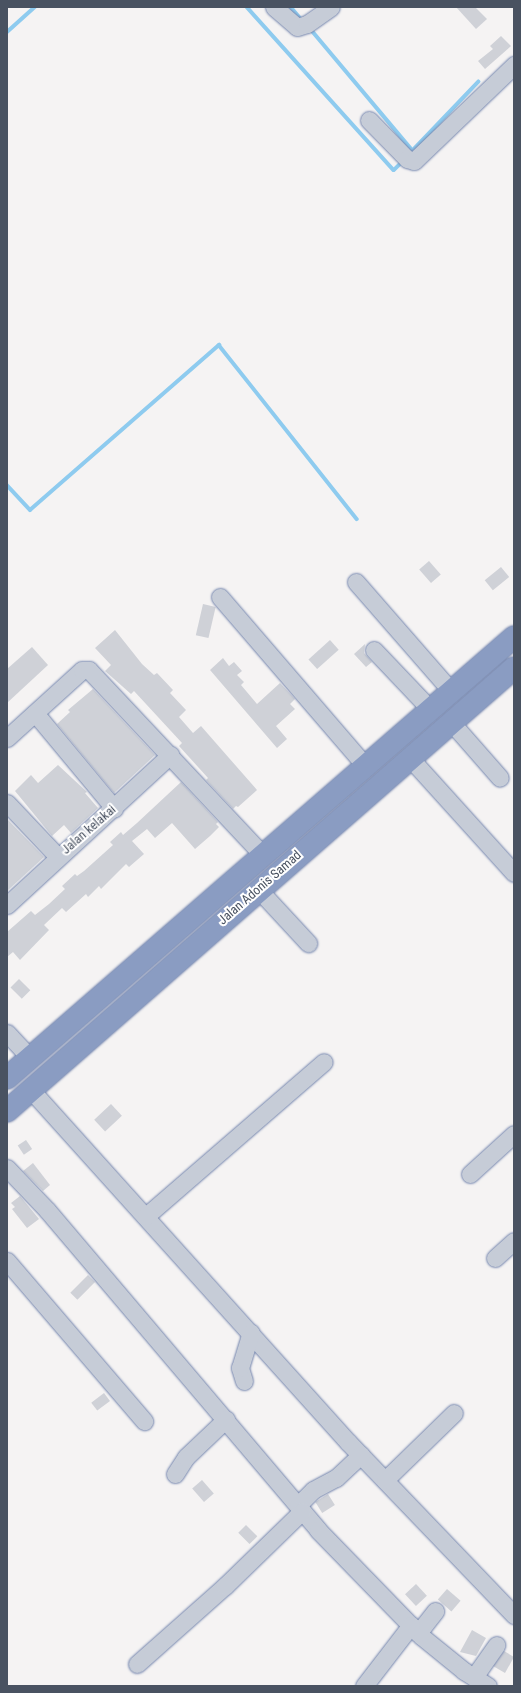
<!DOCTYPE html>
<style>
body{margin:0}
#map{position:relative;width:521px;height:1693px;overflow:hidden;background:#f5f3f3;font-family:"Roboto Condensed",sans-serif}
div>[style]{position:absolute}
.stream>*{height:3.5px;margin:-1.75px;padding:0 1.75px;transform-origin:1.75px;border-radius:1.75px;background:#8ecbef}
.building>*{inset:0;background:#cfd1d7;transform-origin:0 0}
.roads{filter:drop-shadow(0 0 1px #7586ae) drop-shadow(0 0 1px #7586ae)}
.minor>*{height:17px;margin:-8.5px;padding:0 8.5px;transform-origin:8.5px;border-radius:8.5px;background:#c6ccd7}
.highway>*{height:22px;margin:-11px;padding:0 11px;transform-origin:11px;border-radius:11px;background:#8a9cc2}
span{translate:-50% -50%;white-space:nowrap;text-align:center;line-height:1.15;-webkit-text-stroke:4px #fff;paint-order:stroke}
.street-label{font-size:13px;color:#495261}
.frame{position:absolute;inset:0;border:8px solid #495261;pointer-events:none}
</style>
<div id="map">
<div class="stream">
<div style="left:247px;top:7px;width:219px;rotate:48deg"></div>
<div style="left:394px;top:170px;width:7px;rotate:-45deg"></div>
<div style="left:291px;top:7px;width:17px;rotate:50deg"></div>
<div style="left:309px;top:27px;width:162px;rotate:50deg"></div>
<div style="left:7px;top:32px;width:38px;rotate:-42deg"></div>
<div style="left:414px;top:149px;width:93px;rotate:-46.3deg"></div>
<div style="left:7px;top:485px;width:34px;rotate:47deg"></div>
<div style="left:30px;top:510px;width:251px;rotate:-41.1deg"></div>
<div style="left:219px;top:345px;width:222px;rotate:51.6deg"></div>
</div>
<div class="building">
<div style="clip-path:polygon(456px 7px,475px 7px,487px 19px,476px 29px)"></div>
<div style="clip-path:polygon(501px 36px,511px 46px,485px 69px,478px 61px,493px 49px,490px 46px)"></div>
<div style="left:429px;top:561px;width:18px;height:13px;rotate:49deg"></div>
<div style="left:501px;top:567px;width:13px;height:21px;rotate:51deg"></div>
<div style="left:203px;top:604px;width:13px;height:32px;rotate:13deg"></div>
<div style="clip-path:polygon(115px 630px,142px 664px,154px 675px,157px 673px,173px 690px,170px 693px,186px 710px,179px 717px,193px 733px,201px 726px,257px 790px,238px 807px,236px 806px,233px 809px,206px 780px,208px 778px,179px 746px,182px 743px,134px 691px,131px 694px,105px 671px,111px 665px,95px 648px)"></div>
<div style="left:330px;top:640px;width:13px;height:29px;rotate:48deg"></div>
<div style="clip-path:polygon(365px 644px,364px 653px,372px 662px,366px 667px,354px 654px)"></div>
<div style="clip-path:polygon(32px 647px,48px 665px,7px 703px,7px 669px)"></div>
<div style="clip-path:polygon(223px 658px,229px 666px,234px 662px,242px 671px,237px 675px,244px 682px,241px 685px,257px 704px,280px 683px,295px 699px,290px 704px,295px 709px,276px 726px,287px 739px,277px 748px,210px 670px)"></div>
<div style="clip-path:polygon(93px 689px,155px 755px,114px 793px,57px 724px,70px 712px,68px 710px)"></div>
<div style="clip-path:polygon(58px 765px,87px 792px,85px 793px,98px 808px,71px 833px,64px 825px,52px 836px,15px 791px,31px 775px,38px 783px)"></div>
<div style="clip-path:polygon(181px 782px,218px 822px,216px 824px,219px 827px,210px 836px,195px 849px,172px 823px,155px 838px,147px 829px,132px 841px,144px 854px,129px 867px,126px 864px,101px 889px,99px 886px,88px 897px,86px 894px,66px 912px,62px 908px,44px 925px,49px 930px,20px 960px,13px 952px,7px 957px,7px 932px,31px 911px,35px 915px,49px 904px,65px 889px,62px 886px,75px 874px,77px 876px,84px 871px,113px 845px,110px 842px,121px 832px,123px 835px,137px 823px)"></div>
<div style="clip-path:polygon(7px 819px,44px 857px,7px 891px)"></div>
<div style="left:19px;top:979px;width:16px;height:12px;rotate:45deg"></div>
<div style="left:111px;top:1104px;width:16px;height:23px;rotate:47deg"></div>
<div style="left:26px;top:1140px;width:11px;height:10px;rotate:56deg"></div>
<div style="clip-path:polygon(33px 1163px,50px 1185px,43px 1191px,23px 1171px)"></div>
<div style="clip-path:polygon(20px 1196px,39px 1219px,27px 1228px,12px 1209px,15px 1207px,11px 1203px)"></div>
<div style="left:88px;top:1275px;width:10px;height:25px;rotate:45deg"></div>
<div style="left:104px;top:1393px;width:10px;height:16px;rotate:53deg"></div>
<div style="left:202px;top:1480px;width:18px;height:13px;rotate:49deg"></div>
<div style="left:328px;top:1494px;width:13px;height:15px;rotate:58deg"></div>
<div style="left:246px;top:1525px;width:16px;height:11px;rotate:45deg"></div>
<div style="left:416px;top:1584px;width:16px;height:15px;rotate:47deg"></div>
<div style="left:447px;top:1589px;width:18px;height:14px;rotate:41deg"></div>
<div style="clip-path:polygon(472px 1630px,486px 1638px,476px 1656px,460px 1652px)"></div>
<div style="clip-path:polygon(504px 1651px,514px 1657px,505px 1673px,493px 1666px)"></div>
</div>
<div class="roads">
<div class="minor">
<div style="left:274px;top:7px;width:30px;rotate:41deg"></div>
<div style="left:297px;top:27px;width:10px;rotate:-17deg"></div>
<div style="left:307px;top:24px;width:29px;rotate:-35deg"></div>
<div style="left:369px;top:120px;width:54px;rotate:45.7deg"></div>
<div style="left:407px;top:159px;width:7px;rotate:16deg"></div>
<div style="left:414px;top:161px;width:139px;rotate:-43.8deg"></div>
<div style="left:356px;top:582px;width:146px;rotate:48.9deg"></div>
<div style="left:220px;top:597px;width:224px;rotate:49.3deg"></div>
<div style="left:374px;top:650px;width:83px;rotate:46.5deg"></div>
<div style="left:35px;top:713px;width:124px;rotate:50.3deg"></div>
<div style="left:451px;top:722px;width:74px;rotate:48.8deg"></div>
<div style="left:7px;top:738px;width:101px;rotate:-42.2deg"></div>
<div style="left:82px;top:670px;width:7px"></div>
<div style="left:89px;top:670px;width:254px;rotate:46.8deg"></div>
<div style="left:410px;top:758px;width:155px;rotate:47.9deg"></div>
<div style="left:7px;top:803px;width:74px;rotate:46.6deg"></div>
<div style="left:258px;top:889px;width:74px;rotate:47.2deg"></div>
<div style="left:7px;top:905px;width:222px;rotate:-42.6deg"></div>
<div style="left:7px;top:1033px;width:34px;rotate:47deg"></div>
<div style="left:31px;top:1090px;width:474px;rotate:48deg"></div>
<div style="left:348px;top:1442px;width:240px;rotate:46.2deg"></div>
<div style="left:7px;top:1168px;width:58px;rotate:46.4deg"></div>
<div style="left:47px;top:1210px;width:419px;rotate:49.7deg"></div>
<div style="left:318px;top:1530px;width:148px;rotate:45.8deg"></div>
<div style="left:421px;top:1636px;width:55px;rotate:39.1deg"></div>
<div style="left:464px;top:1671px;width:28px;rotate:32deg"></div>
<div style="left:470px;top:1174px;width:59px;rotate:-42.3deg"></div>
<div style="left:146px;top:1216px;width:235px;rotate:-40.9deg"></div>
<div style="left:495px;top:1258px;width:25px;rotate:-42deg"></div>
<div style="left:7px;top:1261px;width:211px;rotate:49.4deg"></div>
<div style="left:244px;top:1381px;width:14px;rotate:-107deg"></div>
<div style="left:240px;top:1368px;width:37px;rotate:-73deg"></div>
<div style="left:175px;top:1474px;width:20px;rotate:-57deg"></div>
<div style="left:186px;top:1457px;width:55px;rotate:-43.5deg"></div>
<div style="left:385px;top:1480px;width:96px;rotate:-44.2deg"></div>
<div style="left:298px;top:1505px;width:21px;rotate:-45deg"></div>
<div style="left:313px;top:1490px;width:26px;rotate:-28deg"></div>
<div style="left:336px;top:1478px;width:34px;rotate:-43deg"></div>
<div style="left:418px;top:1633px;width:28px;rotate:-52deg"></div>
<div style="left:137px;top:1664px;width:118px;rotate:-41.6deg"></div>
<div style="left:225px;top:1586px;width:107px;rotate:-44.2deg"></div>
<div style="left:474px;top:1677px;width:39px;rotate:-55deg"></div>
<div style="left:364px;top:1686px;width:77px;rotate:-52.4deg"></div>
</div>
<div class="highway">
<div style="left:7px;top:1078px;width:672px;rotate:-41.02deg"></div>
<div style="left:7px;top:1111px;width:673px;rotate:-41.15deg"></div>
</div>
</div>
<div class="street-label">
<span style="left:89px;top:830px;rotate:-41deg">Jalan kelakai</span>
<span style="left:260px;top:888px;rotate:-41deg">Jalan Adonis Samad</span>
</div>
<div class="frame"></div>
</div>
